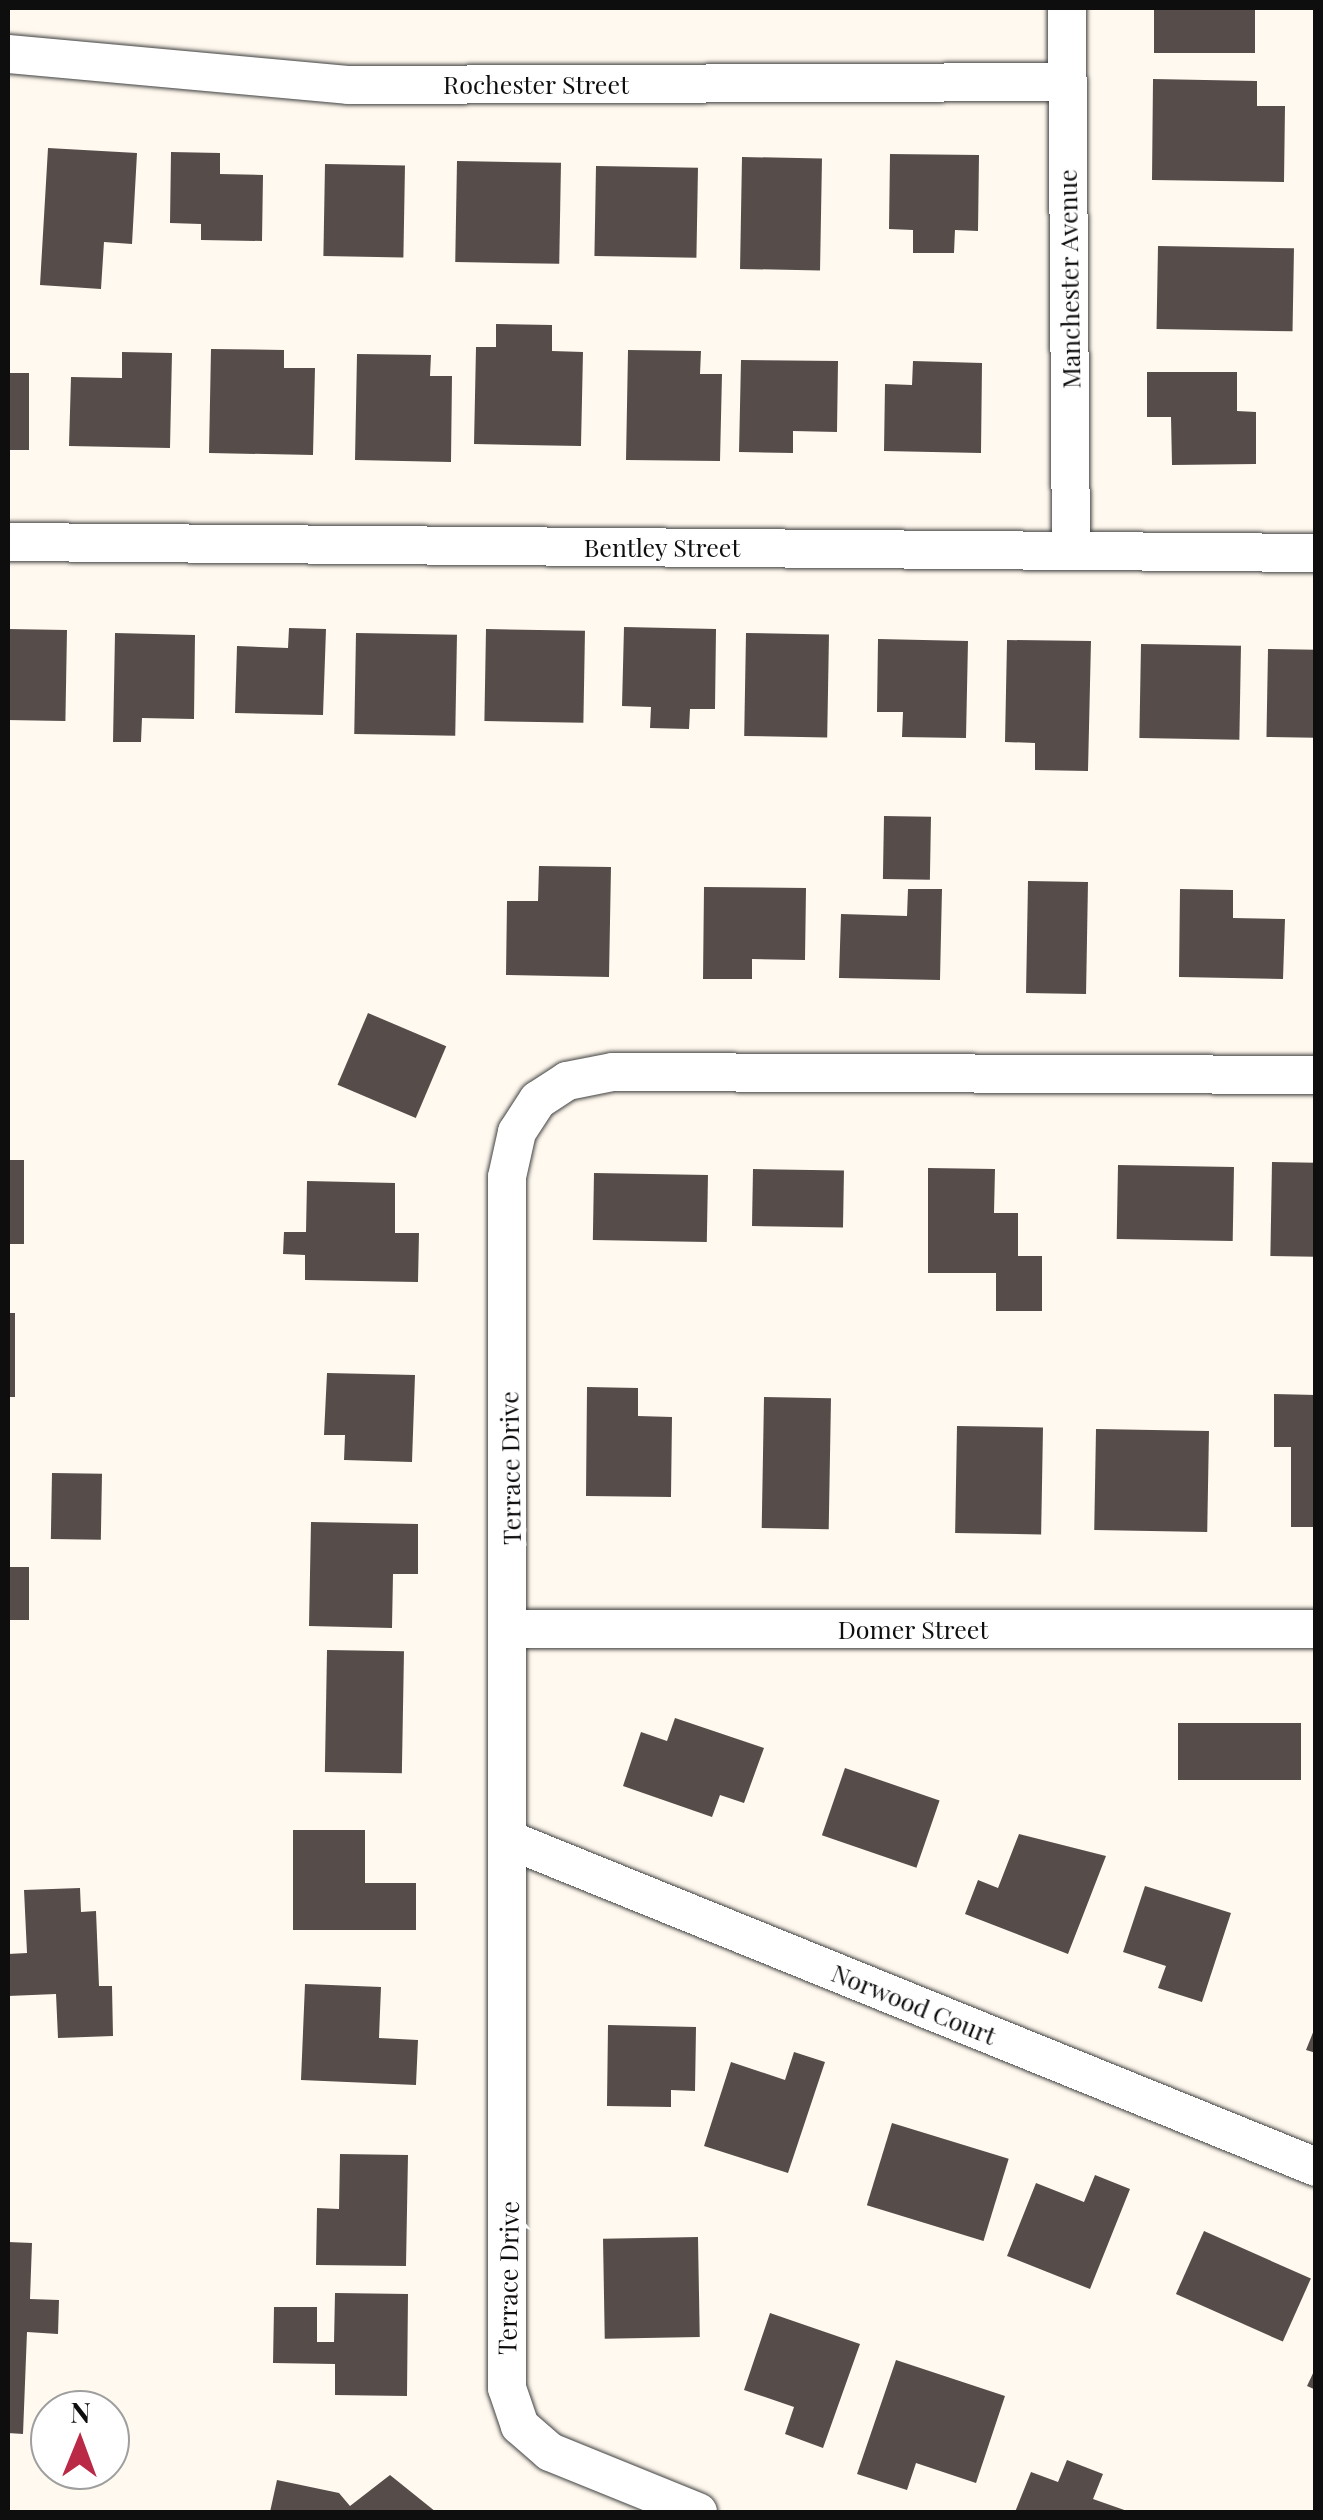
<!DOCTYPE html>
<style>
body{margin:0}
#map{position:relative;width:1323px;height:2520px;overflow:hidden;background:#fff9ef;font-family:"Playfair Display",serif}
div>[style]{position:absolute}
.building>*{inset:0;background:#564d4a;transform-origin:0 0}
.roads{filter:drop-shadow(0 0 2px #414141) drop-shadow(0 0 2px #414141)}
.minor>*{height:38px;margin:-19px;padding:0 19px;transform-origin:19px;border-radius:19px;background:#fff}
span{translate:-50% -50%;white-space:nowrap;text-align:center;line-height:1.15;-webkit-text-stroke:10px #fff;paint-order:stroke}
.street-label{font-size:25px;color:#0e0e0e}
.frame{position:absolute;inset:0;border:10px solid #0e0e0e;pointer-events:none}
.north{position:absolute;left:30px;top:2390px;width:100px;height:100px;box-sizing:border-box;background:#fff;border:2px solid #9f9f9f;border-radius:50%;rotate:1deg;font-size:28px;font-weight:700;line-height:40px;text-align:center;color:#0e0e0e}
.north::after{content:'';display:block;margin:auto;width:35px;height:45px;background:#ba2946;clip-path:polygon(50% 0,100% 100%,50% 72%,0 100%)}
</style>
<div id="map">
<div class="building">
<div style="left:1154px;top:8px;width:101px;height:45px"></div>
<div style="clip-path:polygon(1153px 79px,1257px 81px,1257px 106px,1285px 106px,1284px 182px,1152px 180px)"></div>
<div style="clip-path:polygon(48px 148px,137px 153px,132px 244px,104px 242px,101px 289px,40px 285px)"></div>
<div style="clip-path:polygon(171px 152px,220px 153px,220px 174px,263px 175px,262px 241px,201px 240px,201px 224px,170px 223px)"></div>
<div style="clip-path:polygon(890px 154px,979px 155px,978px 231px,955px 230px,954px 253px,913px 253px,913px 230px,889px 229px)"></div>
<div style="left:742px;top:157px;width:80px;height:112px;rotate:1deg"></div>
<div style="left:457px;top:161px;width:104px;height:101px;rotate:1deg"></div>
<div style="left:325px;top:164px;width:80px;height:92px;rotate:1deg"></div>
<div style="left:596px;top:166px;width:102px;height:90px;rotate:1deg"></div>
<div style="left:1158px;top:246px;width:136px;height:83px;rotate:1deg"></div>
<div style="clip-path:polygon(496px 324px,552px 325px,552px 351px,583px 352px,581px 446px,474px 444px,476px 347px,496px 347px)"></div>
<div style="clip-path:polygon(211px 349px,284px 350px,284px 368px,315px 368px,313px 455px,209px 453px)"></div>
<div style="clip-path:polygon(628px 350px,701px 351px,700px 374px,722px 374px,720px 461px,626px 460px)"></div>
<div style="clip-path:polygon(122px 352px,172px 353px,170px 448px,69px 446px,71px 377px,122px 378px)"></div>
<div style="clip-path:polygon(357px 354px,431px 355px,430px 376px,452px 376px,451px 462px,355px 460px)"></div>
<div style="clip-path:polygon(741px 360px,838px 361px,837px 432px,793px 431px,793px 453px,739px 452px)"></div>
<div style="clip-path:polygon(913px 361px,982px 363px,981px 453px,884px 451px,885px 384px,912px 385px)"></div>
<div style="clip-path:polygon(1147px 372px,1237px 372px,1237px 411px,1256px 412px,1256px 464px,1172px 465px,1171px 417px,1147px 417px)"></div>
<div style="left:8px;top:373px;width:21px;height:77px"></div>
<div style="clip-path:polygon(624px 627px,716px 629px,715px 709px,690px 709px,689px 729px,650px 728px,651px 707px,622px 706px)"></div>
<div style="clip-path:polygon(289px 628px,326px 629px,323px 715px,235px 713px,237px 646px,288px 648px)"></div>
<div style="left:8px;top:629px;width:59px;height:91px;rotate:1deg"></div>
<div style="left:486px;top:629px;width:99px;height:92px;rotate:1deg"></div>
<div style="clip-path:polygon(115px 633px,195px 635px,194px 719px,142px 718px,141px 742px,113px 742px)"></div>
<div style="left:356px;top:633px;width:101px;height:101px;rotate:1deg"></div>
<div style="left:746px;top:633px;width:83px;height:103px;rotate:1deg"></div>
<div style="clip-path:polygon(878px 639px,968px 641px,966px 738px,902px 737px,903px 712px,877px 712px)"></div>
<div style="clip-path:polygon(1007px 640px,1091px 641px,1088px 771px,1035px 770px,1035px 743px,1005px 742px)"></div>
<div style="left:1141px;top:644px;width:100px;height:94px;rotate:1deg"></div>
<div style="left:1268px;top:649px;width:48px;height:88px;rotate:1deg"></div>
<div style="left:884px;top:816px;width:47px;height:63px;rotate:1deg"></div>
<div style="clip-path:polygon(539px 866px,611px 867px,609px 977px,506px 975px,507px 901px,538px 901px)"></div>
<div style="left:1028px;top:881px;width:60px;height:112px;rotate:1deg"></div>
<div style="clip-path:polygon(704px 887px,806px 888px,805px 960px,752px 959px,752px 979px,703px 979px)"></div>
<div style="clip-path:polygon(908px 889px,942px 889px,940px 980px,839px 978px,841px 914px,907px 916px)"></div>
<div style="clip-path:polygon(1180px 889px,1233px 890px,1233px 918px,1285px 919px,1283px 979px,1179px 977px)"></div>
<div style="left:368px;top:1013px;width:85px;height:78px;rotate:23deg"></div>
<div style="left:8px;top:1160px;width:16px;height:84px"></div>
<div style="left:1272px;top:1162px;width:44px;height:94px;rotate:1deg"></div>
<div style="left:1118px;top:1165px;width:116px;height:74px;rotate:1deg"></div>
<div style="clip-path:polygon(928px 1168px,995px 1169px,994px 1213px,1018px 1213px,1018px 1256px,1042px 1256px,1042px 1311px,996px 1311px,996px 1273px,928px 1273px)"></div>
<div style="left:753px;top:1169px;width:91px;height:57px;rotate:1deg"></div>
<div style="left:594px;top:1173px;width:114px;height:67px;rotate:1deg"></div>
<div style="clip-path:polygon(307px 1181px,395px 1183px,395px 1233px,419px 1233px,418px 1282px,305px 1280px,305px 1255px,283px 1254px,284px 1232px,306px 1232px)"></div>
<div style="left:8px;top:1313px;width:7px;height:84px"></div>
<div style="clip-path:polygon(327px 1373px,415px 1375px,412px 1462px,344px 1460px,345px 1435px,324px 1435px)"></div>
<div style="clip-path:polygon(587px 1387px,638px 1388px,638px 1416px,672px 1417px,671px 1497px,586px 1496px)"></div>
<div style="clip-path:polygon(1274px 1394px,1316px 1395px,1316px 1527px,1291px 1527px,1291px 1447px,1274px 1447px)"></div>
<div style="left:764px;top:1397px;width:67px;height:131px;rotate:1deg"></div>
<div style="left:957px;top:1426px;width:86px;height:107px;rotate:1deg"></div>
<div style="left:1096px;top:1429px;width:113px;height:101px;rotate:1deg"></div>
<div style="left:52px;top:1473px;width:50px;height:66px;rotate:1deg"></div>
<div style="clip-path:polygon(311px 1522px,418px 1524px,418px 1574px,393px 1574px,392px 1628px,309px 1626px)"></div>
<div style="left:8px;top:1567px;width:21px;height:53px"></div>
<div style="left:327px;top:1650px;width:77px;height:122px;rotate:1deg"></div>
<div style="clip-path:polygon(675px 1718px,764px 1748px,744px 1803px,720px 1795px,712px 1817px,623px 1786px,641px 1732px,667px 1741px)"></div>
<div style="left:1178px;top:1723px;width:123px;height:57px"></div>
<div style="left:845px;top:1768px;width:100px;height:71px;rotate:19deg"></div>
<div style="clip-path:polygon(293px 1830px,365px 1830px,365px 1883px,416px 1883px,416px 1930px,293px 1930px)"></div>
<div style="clip-path:polygon(1019px 1834px,1106px 1856px,1068px 1954px,965px 1914px,978px 1880px,998px 1888px)"></div>
<div style="clip-path:polygon(1145px 1886px,1231px 1913px,1202px 2002px,1158px 1988px,1166px 1966px,1123px 1952px)"></div>
<div style="clip-path:polygon(80px 1888px,81px 1912px,96px 1911px,99px 1986px,112px 1986px,113px 2036px,58px 2038px,56px 1994px,8px 1996px,8px 1954px,27px 1953px,24px 1890px)"></div>
<div style="clip-path:polygon(305px 1984px,381px 1987px,379px 2038px,418px 2040px,416px 2085px,301px 2080px)"></div>
<div style="clip-path:polygon(608px 2025px,696px 2027px,695px 2091px,671px 2090px,671px 2107px,607px 2106px)"></div>
<div style="clip-path:polygon(1316px 2025px,1316px 2053px,1306px 2050px)"></div>
<div style="clip-path:polygon(794px 2052px,825px 2062px,788px 2173px,704px 2146px,731px 2062px,785px 2080px)"></div>
<div style="left:892px;top:2123px;width:122px;height:86px;rotate:17deg"></div>
<div style="clip-path:polygon(340px 2154px,408px 2155px,406px 2266px,316px 2265px,317px 2208px,339px 2209px)"></div>
<div style="clip-path:polygon(1095px 2175px,1130px 2189px,1090px 2289px,1007px 2256px,1036px 2183px,1084px 2202px)"></div>
<div style="left:1204px;top:2231px;width:117px;height:69px;rotate:24deg"></div>
<div style="left:698px;top:2237px;width:100px;height:95px;rotate:89deg"></div>
<div style="clip-path:polygon(8px 2242px,32px 2243px,30px 2299px,59px 2300px,58px 2334px,27px 2332px,23px 2434px,8px 2433px)"></div>
<div style="clip-path:polygon(335px 2293px,408px 2294px,407px 2396px,335px 2395px,335px 2364px,273px 2363px,274px 2307px,317px 2307px,317px 2342px,334px 2342px)"></div>
<div style="clip-path:polygon(770px 2313px,860px 2344px,823px 2448px,785px 2434px,794px 2407px,744px 2390px)"></div>
<div style="clip-path:polygon(896px 2360px,1005px 2396px,976px 2483px,916px 2463px,907px 2490px,857px 2474px)"></div>
<div style="clip-path:polygon(1316px 2367px,1316px 2390px,1307px 2386px)"></div>
<div style="clip-path:polygon(1067px 2460px,1103px 2474px,1093px 2499px,1130px 2512px,1015px 2512px,1031px 2472px,1058px 2482px)"></div>
<div style="clip-path:polygon(390px 2475px,436px 2512px,270px 2512px,277px 2480px,339px 2493px,350px 2506px)"></div>
</div>
<div class="roads">
<div class="minor">
<div style="left:1067px;top:8px;width:542px;rotate:89.58deg"></div>
<div style="left:8px;top:54px;width:341px;rotate:5.2deg"></div>
<div style="left:348px;top:85px;width:719px;rotate:-0.24deg"></div>
<div style="left:8px;top:542px;width:1308px;rotate:0.48deg"></div>
<div style="left:511px;top:1629px;width:805px"></div>
<div style="left:512px;top:1841px;width:868px;rotate:22.07deg"></div>
<div style="left:698px;top:2512px;width:160px;rotate:-157.9deg"></div>
<div style="left:550px;top:2452px;width:40px;rotate:-139deg"></div>
<div style="left:520px;top:2426px;width:40px;rotate:-108.9deg"></div>
<div style="left:507px;top:2388px;width:1211px;rotate:-90deg"></div>
<div style="left:507px;top:1177px;width:46px;rotate:-77.5deg"></div>
<div style="left:517px;top:1132px;width:38px;rotate:-57deg"></div>
<div style="left:538px;top:1100px;width:35px;rotate:-33deg"></div>
<div style="left:567px;top:1081px;width:47px;rotate:-11.1deg"></div>
<div style="left:613px;top:1072px;width:703px;rotate:0.24deg"></div>
</div>
</div>
<div class="street-label">
<span style="left:536px;top:84px">Rochester Street</span>
<span style="left:1069px;top:279px;rotate:-91deg">Manchester Avenue</span>
<span style="left:662px;top:547px">Bentley Street</span>
<span style="left:510px;top:1468px;rotate:-91deg">Terrace Drive</span>
<span style="left:913px;top:1629px">Domer Street</span>
<span style="left:914px;top:2004px;rotate:22deg">Norwood Court</span>
<span style="left:508px;top:2278px;rotate:-89deg">Terrace Drive</span>
</div>
<div class="frame"></div>
<div class="north">N</div>
</div>
